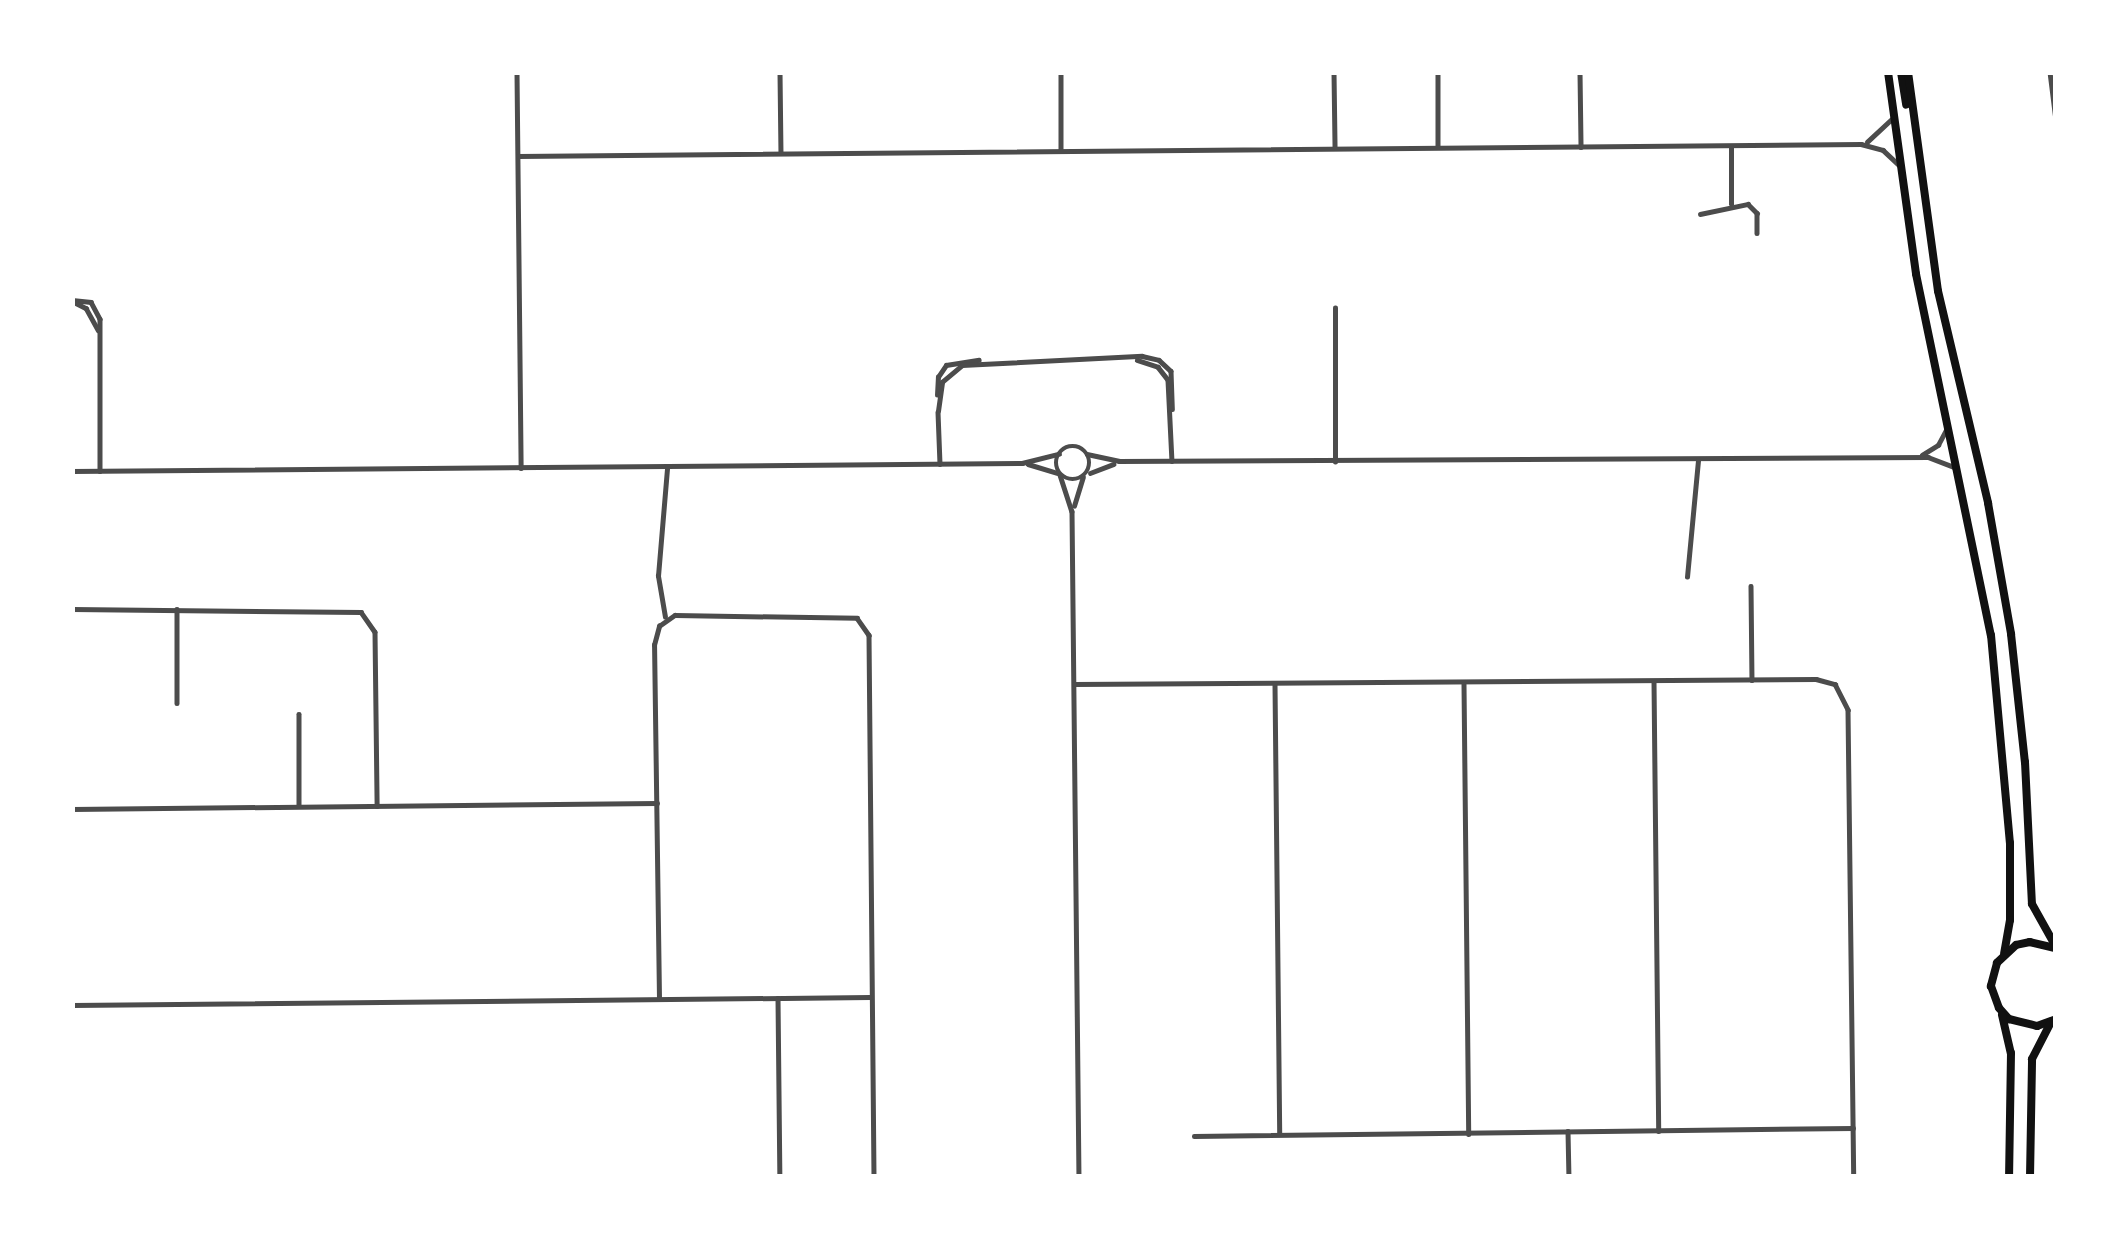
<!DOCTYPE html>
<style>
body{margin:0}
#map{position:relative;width:2128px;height:1249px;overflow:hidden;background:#fff;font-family:Signika,sans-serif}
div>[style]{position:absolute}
.minor>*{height:4.5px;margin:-2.25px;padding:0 2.25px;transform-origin:2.25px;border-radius:2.25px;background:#4c4c4c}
.minor>.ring{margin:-2.25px;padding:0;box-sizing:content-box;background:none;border:4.5px solid #4c4c4c;border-radius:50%}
.primary>*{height:8px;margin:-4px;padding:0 4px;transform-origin:4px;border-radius:4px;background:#111}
span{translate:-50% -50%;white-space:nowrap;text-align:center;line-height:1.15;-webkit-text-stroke:9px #fff;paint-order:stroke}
.frame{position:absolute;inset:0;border:75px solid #fff;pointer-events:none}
</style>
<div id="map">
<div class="minor">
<div style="left:517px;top:72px;width:396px;rotate:89.4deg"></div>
<div style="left:780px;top:72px;width:81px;rotate:89.3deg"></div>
<div style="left:1061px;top:72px;width:78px;rotate:90deg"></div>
<div style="left:1334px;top:72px;width:75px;rotate:89.2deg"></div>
<div style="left:1438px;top:72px;width:75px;rotate:90deg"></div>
<div style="left:1580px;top:72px;width:75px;rotate:89.2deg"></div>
<div style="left:2050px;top:72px;width:48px;rotate:82.9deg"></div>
<div style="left:1867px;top:142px;width:35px;rotate:-43deg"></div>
<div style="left:518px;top:156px;width:1343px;rotate:-0.51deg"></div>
<div style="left:1861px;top:144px;width:23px;rotate:15deg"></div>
<div style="left:1883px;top:150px;width:21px;rotate:43deg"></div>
<div style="left:1731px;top:204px;width:57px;rotate:-90deg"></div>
<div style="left:1700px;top:214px;width:49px;rotate:-11.8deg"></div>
<div style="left:1748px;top:204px;width:13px;rotate:45deg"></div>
<div style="left:1757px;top:213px;width:20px;rotate:90deg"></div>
<div style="left:72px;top:300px;width:19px;rotate:6deg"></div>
<div style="left:91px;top:302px;width:19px;rotate:62deg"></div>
<div style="left:100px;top:319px;width:152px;rotate:90deg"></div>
<div style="left:72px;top:301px;width:16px;rotate:27deg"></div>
<div style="left:86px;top:308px;width:25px;rotate:61deg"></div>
<div style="left:1137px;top:360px;width:22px;rotate:18deg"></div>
<div style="left:1158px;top:367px;width:16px;rotate:52deg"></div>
<div style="left:1168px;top:380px;width:81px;rotate:87.2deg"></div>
<div style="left:937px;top:395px;width:18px;rotate:-87deg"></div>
<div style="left:938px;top:377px;width:14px;rotate:-56deg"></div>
<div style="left:946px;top:365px;width:33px;rotate:-9deg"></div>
<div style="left:938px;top:411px;width:29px;rotate:-82deg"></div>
<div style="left:942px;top:382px;width:26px;rotate:-40deg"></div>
<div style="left:962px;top:365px;width:180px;rotate:-2.9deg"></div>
<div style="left:1142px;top:356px;width:17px;rotate:13deg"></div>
<div style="left:1159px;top:360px;width:16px;rotate:43deg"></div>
<div style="left:1171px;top:371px;width:38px;rotate:88deg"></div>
<div style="left:938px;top:412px;width:52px;rotate:87.8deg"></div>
<div class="ring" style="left:1056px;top:446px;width:29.5px;height:29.5px"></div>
<div style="left:1087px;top:454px;width:33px;rotate:12deg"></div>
<div style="left:1119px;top:461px;width:809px;rotate:-0.28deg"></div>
<div style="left:1928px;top:457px;width:30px;rotate:21deg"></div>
<div style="left:1922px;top:455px;width:19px;rotate:-32deg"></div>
<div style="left:1938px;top:445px;width:17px;rotate:-62deg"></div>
<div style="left:1335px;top:462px;width:154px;rotate:-90deg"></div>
<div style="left:1028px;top:464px;width:30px;rotate:17deg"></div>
<div style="left:72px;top:471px;width:950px;rotate:-0.48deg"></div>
<div style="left:1022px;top:463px;width:38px;rotate:-14deg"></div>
<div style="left:1090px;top:473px;width:25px;rotate:-21deg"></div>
<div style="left:1060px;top:475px;width:38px;rotate:72deg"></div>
<div style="left:1072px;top:511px;width:666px;rotate:89.4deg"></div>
<div style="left:1074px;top:506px;width:30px;rotate:-73deg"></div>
<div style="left:1687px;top:577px;width:118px;rotate:-84.6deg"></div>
<div style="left:1751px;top:586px;width:94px;rotate:89.4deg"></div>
<div style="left:72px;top:609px;width:289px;rotate:0.6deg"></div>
<div style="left:361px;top:612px;width:24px;rotate:55deg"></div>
<div style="left:375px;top:632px;width:174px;rotate:89.3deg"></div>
<div style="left:177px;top:609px;width:94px;rotate:90deg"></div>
<div style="left:665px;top:617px;width:42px;rotate:-99.7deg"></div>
<div style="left:658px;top:576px;width:108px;rotate:-85.2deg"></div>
<div style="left:1654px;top:681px;width:450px;rotate:89.4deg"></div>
<div style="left:1074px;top:684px;width:742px;rotate:-0.39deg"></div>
<div style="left:1816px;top:679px;width:20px;rotate:15deg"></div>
<div style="left:1835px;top:684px;width:29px;rotate:63deg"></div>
<div style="left:1848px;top:710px;width:467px;rotate:89.3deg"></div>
<div style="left:1275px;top:684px;width:450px;rotate:89.4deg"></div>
<div style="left:1464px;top:684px;width:450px;rotate:89.4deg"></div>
<div style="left:299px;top:714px;width:92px;rotate:90deg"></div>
<div style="left:72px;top:809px;width:585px;rotate:-0.59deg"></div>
<div style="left:778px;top:998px;width:179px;rotate:89.4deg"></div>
<div style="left:659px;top:999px;width:354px;rotate:-90.8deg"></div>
<div style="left:654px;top:645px;width:20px;rotate:-75deg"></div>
<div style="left:659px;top:626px;width:19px;rotate:-35deg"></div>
<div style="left:675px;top:615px;width:182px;rotate:0.9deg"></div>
<div style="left:857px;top:618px;width:21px;rotate:55deg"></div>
<div style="left:869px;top:635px;width:542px;rotate:89.47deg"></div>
<div style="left:72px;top:1005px;width:798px;rotate:-0.57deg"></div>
<div style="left:1568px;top:1131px;width:46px;rotate:88.8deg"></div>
<div style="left:1194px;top:1136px;width:659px;rotate:-0.7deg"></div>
</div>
<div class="primary">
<div style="left:1888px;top:72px;width:204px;rotate:82.1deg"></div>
<div style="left:1916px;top:274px;width:369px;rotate:78.3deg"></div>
<div style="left:1991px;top:635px;width:209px;rotate:84.8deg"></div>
<div style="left:2010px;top:843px;width:77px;rotate:90deg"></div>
<div style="left:2010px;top:920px;width:34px;rotate:100deg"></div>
<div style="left:1901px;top:72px;width:33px;rotate:81deg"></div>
<div style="left:1908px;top:72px;width:221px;rotate:82.2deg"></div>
<div style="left:1938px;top:291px;width:218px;rotate:76.7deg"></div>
<div style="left:1988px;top:503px;width:133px;rotate:80deg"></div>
<div style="left:2011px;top:634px;width:129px;rotate:83.8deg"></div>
<div style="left:2025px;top:762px;width:142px;rotate:87.2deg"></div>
<div style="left:2032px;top:904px;width:49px;rotate:60.8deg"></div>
<div style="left:2055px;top:948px;width:26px;rotate:-167deg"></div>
<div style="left:2030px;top:942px;width:14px;rotate:168deg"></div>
<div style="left:2016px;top:945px;width:26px;rotate:137deg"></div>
<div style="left:1997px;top:963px;width:24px;rotate:105deg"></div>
<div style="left:1991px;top:986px;width:23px;rotate:70deg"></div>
<div style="left:1999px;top:1008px;width:15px;rotate:48deg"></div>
<div style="left:2009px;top:1019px;width:29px;rotate:14deg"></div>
<div style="left:2037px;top:1026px;width:20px;rotate:-20deg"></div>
<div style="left:2002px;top:1015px;width:39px;rotate:77deg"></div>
<div style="left:2011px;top:1053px;width:124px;rotate:90.9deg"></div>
<div style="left:2030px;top:1177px;width:118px;rotate:-89deg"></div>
<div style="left:2032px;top:1059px;width:42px;rotate:-62.8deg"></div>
</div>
<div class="frame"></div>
</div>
